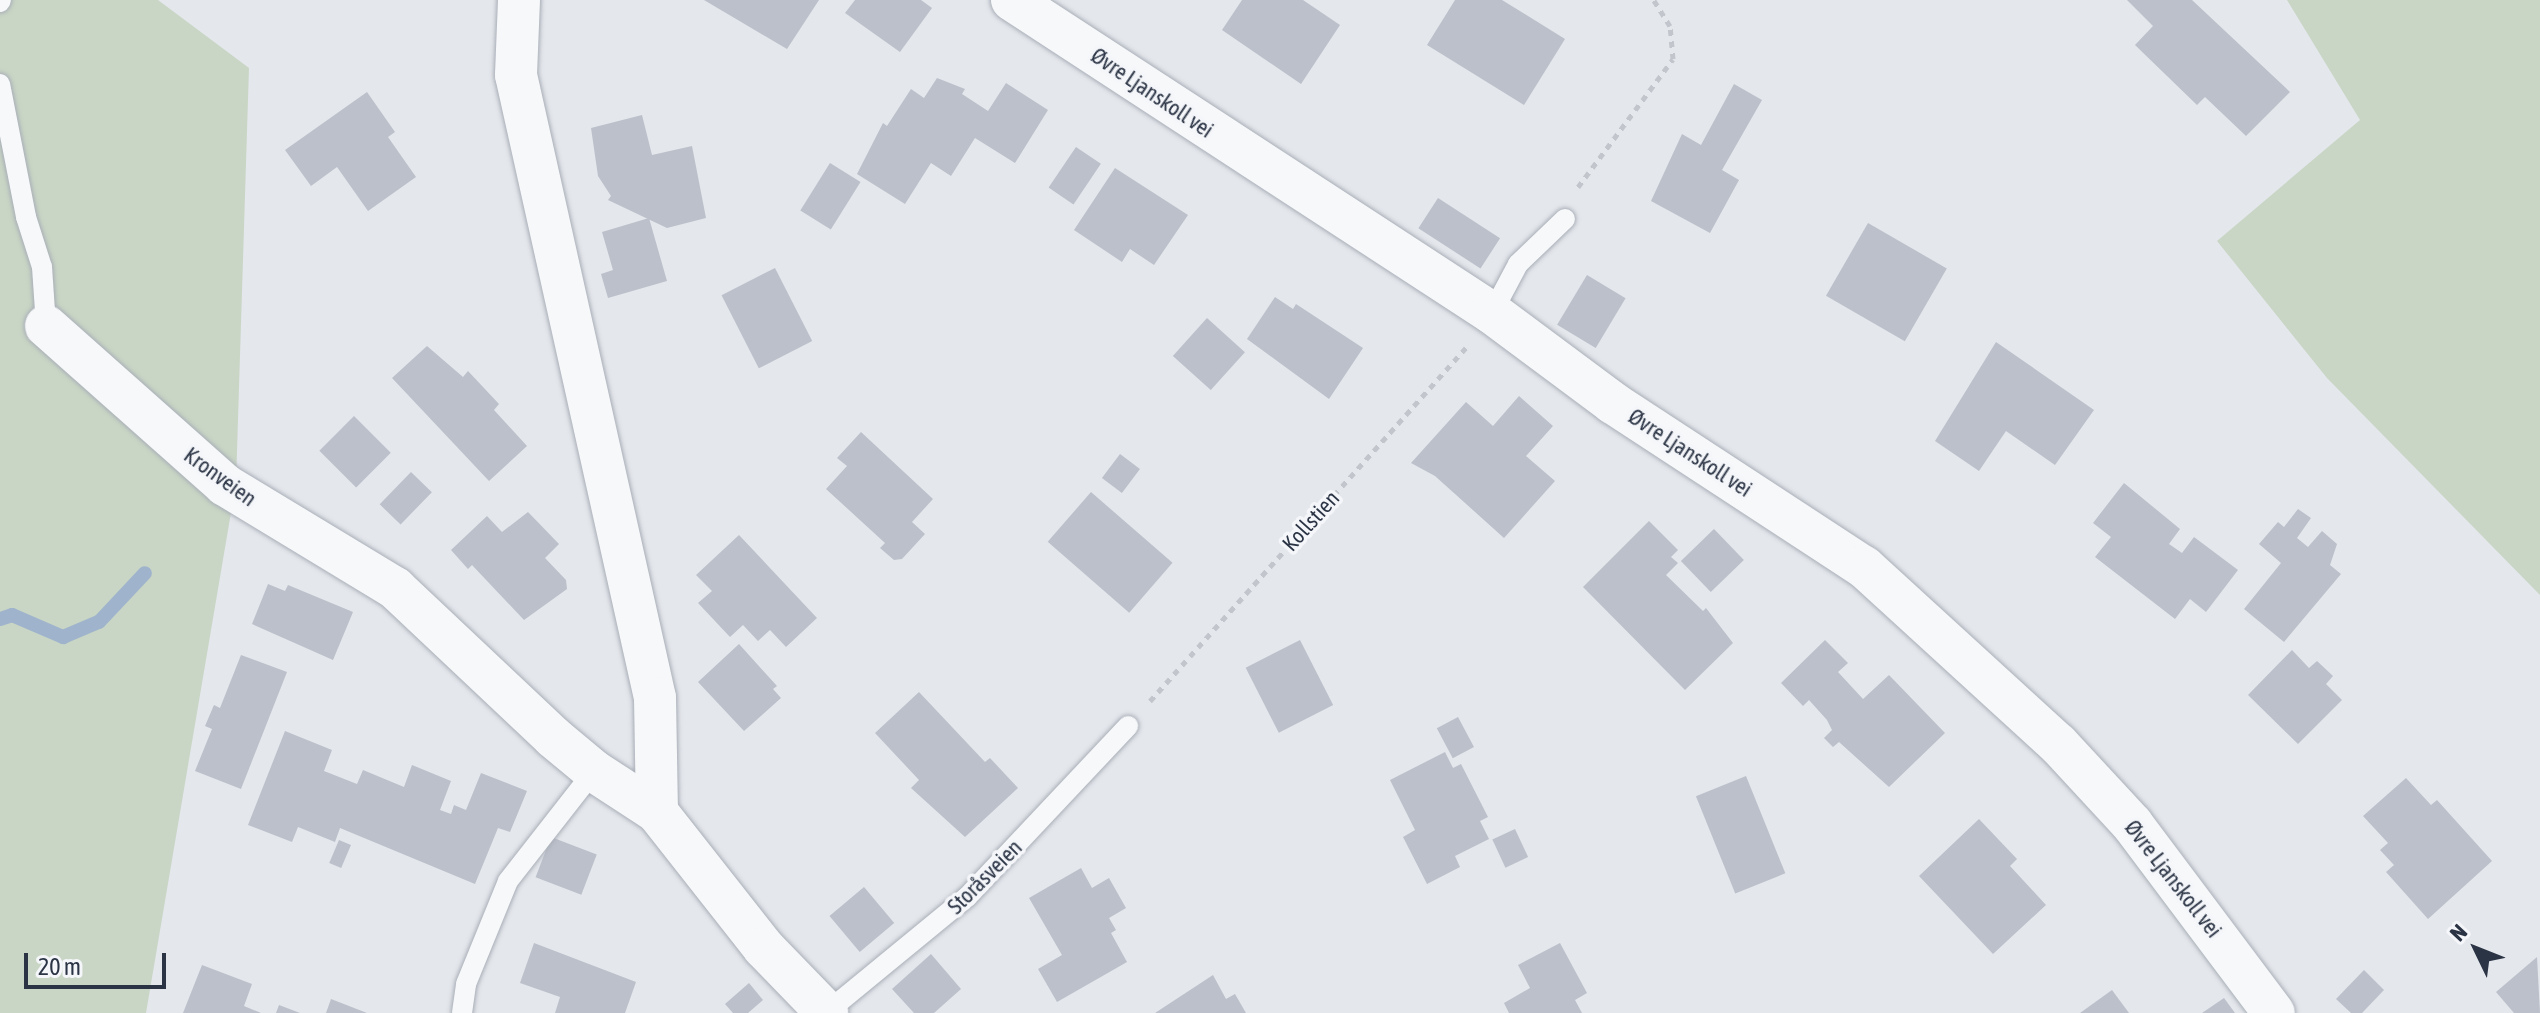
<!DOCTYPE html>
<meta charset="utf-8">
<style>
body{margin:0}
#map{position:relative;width:2540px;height:1013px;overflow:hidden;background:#e4e7ec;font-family:"Asap Condensed",sans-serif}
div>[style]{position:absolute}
.green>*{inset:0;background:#c9d6c5}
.stream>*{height:14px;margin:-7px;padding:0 7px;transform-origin:7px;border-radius:7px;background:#9fb4cc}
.building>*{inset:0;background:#bbc0ca;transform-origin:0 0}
.path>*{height:5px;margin-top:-2.5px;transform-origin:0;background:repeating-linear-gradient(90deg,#c2c5cb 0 6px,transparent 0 12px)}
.roads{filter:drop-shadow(0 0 2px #a9aeb7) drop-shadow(0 0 2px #a9aeb7)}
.service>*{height:20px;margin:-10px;padding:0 10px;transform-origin:10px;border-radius:10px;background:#f7f8fa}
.minor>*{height:42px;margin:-21px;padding:0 21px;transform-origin:21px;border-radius:21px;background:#f7f8fa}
span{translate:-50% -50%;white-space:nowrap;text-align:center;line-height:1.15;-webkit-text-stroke:7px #f4f6f9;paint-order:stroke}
.street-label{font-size:22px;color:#2b3445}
.north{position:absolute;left:2436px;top:909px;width:80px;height:80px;-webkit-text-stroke:6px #f4f6f9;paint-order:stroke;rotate:313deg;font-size:22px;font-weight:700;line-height:32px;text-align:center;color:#2b3445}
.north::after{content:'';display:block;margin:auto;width:28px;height:36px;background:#2b3445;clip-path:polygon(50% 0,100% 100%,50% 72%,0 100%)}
.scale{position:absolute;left:24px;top:953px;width:142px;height:36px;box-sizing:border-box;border:4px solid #2b3445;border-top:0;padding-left:10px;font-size:24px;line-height:28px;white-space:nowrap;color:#2b3445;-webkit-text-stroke:6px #f4f6f9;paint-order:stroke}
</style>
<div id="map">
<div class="green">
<div style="clip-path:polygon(0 0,158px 0,249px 68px,236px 483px,146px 1013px,0 1013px)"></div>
<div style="clip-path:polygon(2287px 0,2540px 0,2540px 595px,2327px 378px,2217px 241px,2360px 120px)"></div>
</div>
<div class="stream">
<div style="left:0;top:619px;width:13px;rotate:-18deg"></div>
<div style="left:12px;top:615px;width:56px;rotate:23.3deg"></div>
<div style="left:63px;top:637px;width:39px;rotate:-23deg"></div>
<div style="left:99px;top:622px;width:67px;rotate:-46.8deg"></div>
</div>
<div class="building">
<div style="clip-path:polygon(704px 0,819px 0,787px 49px)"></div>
<div style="clip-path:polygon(855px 0,921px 0,932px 8px,900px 52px,845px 13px)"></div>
<div style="clip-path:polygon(1242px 0,1303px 0,1340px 25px,1301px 84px,1222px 30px)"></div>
<div style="clip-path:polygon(1455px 0,1502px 0,1565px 39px,1524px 105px,1427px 45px)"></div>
<div style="clip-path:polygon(2127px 0,2192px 0,2290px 92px,2246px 136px,2205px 97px,2197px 105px,2135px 45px,2153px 26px)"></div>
<div style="clip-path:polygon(937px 78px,965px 89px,962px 94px,988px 111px,1006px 83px,1048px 110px,1015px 163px,975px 138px,951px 176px,931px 163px,905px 204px,857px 174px,883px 123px,887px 126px,911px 89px,924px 98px)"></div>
<div style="clip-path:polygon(1734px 84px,1762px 100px,1722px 170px,1739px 180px,1710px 233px,1651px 201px,1682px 134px,1701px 145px)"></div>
<div style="clip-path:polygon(367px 92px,395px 132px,388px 137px,416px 177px,368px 211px,337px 167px,311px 186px,285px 150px)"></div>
<div style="clip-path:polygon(642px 115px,652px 155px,692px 146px,706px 218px,667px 228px,608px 200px,611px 196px,598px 176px,591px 128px)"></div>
<div style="left:1076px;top:147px;width:30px;height:49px;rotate:34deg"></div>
<div style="left:830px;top:163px;width:36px;height:56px;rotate:32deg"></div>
<div style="clip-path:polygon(1115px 168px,1188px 215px,1154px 265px,1130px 249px,1122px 262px,1074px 230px)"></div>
<div style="left:1438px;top:198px;width:74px;height:36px;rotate:33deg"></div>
<div style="clip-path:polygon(649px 218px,667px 281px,608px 298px,601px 274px,613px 270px,602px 232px)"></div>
<div style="left:1868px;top:223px;width:91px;height:84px;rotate:30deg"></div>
<div style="left:775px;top:268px;width:82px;height:60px;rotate:63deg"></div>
<div style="left:1587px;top:275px;width:45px;height:58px;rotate:31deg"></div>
<div style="clip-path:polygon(1275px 297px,1293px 309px,1296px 304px,1363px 348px,1329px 399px,1247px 339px)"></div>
<div style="left:1207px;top:318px;width:51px;height:51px;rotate:42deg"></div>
<div style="clip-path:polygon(1996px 342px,2094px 410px,2055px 465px,2006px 431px,1979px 471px,1935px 441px)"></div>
<div style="clip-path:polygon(427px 346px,463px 377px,468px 371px,499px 404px,494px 410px,527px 446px,489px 481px,392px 378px)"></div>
<div style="clip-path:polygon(1519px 396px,1553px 426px,1526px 456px,1555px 481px,1504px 538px,1435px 476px,1411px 463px,1466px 402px,1493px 426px)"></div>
<div style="left:354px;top:416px;width:52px;height:49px;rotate:45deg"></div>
<div style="clip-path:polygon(861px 432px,933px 499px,912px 522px,925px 534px,902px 559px,894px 560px,880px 548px,885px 543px,826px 489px,847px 466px,837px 458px)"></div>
<div style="left:1120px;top:454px;width:25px;height:30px;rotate:37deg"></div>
<div style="left:411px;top:472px;width:29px;height:45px;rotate:44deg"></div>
<div style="clip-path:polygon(2124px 483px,2180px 529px,2169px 544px,2182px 553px,2194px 537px,2238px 570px,2206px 612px,2190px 599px,2175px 619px,2095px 557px,2111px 537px,2093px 523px)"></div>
<div style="left:1091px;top:492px;width:108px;height:66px;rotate:41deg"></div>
<div style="clip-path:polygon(2298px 509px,2311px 518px,2297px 538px,2308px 547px,2322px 531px,2337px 544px,2330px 565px,2341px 574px,2284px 642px,2244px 609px,2281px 563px,2259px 544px,2278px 522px,2284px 527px)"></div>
<div style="clip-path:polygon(528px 512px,559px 544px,545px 558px,566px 580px,567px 589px,524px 620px,472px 565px,468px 569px,451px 550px,487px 516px,502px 532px)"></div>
<div style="clip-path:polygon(1649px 521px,1678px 550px,1671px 557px,1678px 563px,1666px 575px,1703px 611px,1706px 608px,1733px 643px,1685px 690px,1583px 587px)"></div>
<div style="left:1714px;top:529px;width:43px;height:46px;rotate:46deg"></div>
<div style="clip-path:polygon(739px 535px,817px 618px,786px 647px,770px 630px,758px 641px,743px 625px,730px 637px,698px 603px,712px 591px,696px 575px)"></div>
<div style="clip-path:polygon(268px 584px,285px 591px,288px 585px,353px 612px,333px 660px,252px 624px)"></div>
<div style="left:1300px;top:640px;width:73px;height:61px;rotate:63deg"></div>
<div style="clip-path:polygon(1825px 640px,1848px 663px,1838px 672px,1863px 699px,1889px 675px,1945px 733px,1889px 787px,1839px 742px,1833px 747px,1824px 738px,1832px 730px,1827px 720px,1809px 700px,1803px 706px,1781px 683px)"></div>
<div style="clip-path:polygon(739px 644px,777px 686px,773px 689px,781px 698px,744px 731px,698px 682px)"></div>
<div style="clip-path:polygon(2292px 650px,2309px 668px,2317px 661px,2333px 676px,2326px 684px,2342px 700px,2298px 744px,2248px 695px)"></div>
<div style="clip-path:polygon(241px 655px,287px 672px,241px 789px,195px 771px,212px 729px,205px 726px,214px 705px,220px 708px)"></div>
<div style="clip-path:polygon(919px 692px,985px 762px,990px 758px,1018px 788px,965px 837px,911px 788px,919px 780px,875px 733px)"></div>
<div style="left:1458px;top:717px;width:34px;height:24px;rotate:62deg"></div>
<div style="clip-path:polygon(285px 731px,332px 750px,324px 771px,357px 784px,363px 770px,404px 787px,412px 765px,451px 781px,440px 810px,451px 814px,454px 805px,466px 810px,481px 773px,527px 791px,510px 832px,498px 828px,475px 884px,340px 828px,335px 842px,298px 827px,292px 842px,248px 825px)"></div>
<div style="clip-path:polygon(1445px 752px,1453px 768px,1461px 764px,1488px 817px,1480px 821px,1489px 839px,1455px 856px,1460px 867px,1427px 884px,1403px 837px,1415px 830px,1390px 780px)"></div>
<div style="left:1746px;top:776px;width:105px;height:54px;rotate:68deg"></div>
<div style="clip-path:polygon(2406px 778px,2431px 805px,2437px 800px,2492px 861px,2428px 919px,2386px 872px,2394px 865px,2380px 850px,2388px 843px,2363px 816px)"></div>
<div style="clip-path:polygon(1979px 819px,2017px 859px,2010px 866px,2046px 905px,1993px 954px,1919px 876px)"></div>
<div style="left:1515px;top:829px;width:31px;height:25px;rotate:65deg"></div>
<div style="left:551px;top:837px;width:49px;height:43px;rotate:21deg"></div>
<div style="left:339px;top:840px;width:13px;height:25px;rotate:23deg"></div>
<div style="clip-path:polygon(1081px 868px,1092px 888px,1109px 878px,1126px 908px,1109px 918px,1116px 930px,1111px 933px,1127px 962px,1057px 1002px,1038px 969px,1062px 955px,1029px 898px)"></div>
<div style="left:864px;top:887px;width:47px;height:45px;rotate:50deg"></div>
<div style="clip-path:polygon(534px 943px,636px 982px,625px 1013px,555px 1013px,560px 997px,520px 983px)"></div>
<div style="clip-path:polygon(1560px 943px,1587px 993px,1575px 1000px,1582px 1013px,1509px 1013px,1504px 1003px,1530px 988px,1518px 965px)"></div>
<div style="clip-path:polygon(931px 954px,961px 989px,934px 1013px,914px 1013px,892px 989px)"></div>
<div style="clip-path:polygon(2537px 957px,2540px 1013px,2514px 1013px,2496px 992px)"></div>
<div style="clip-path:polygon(202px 965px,252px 984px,244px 1006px,261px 1013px,183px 1013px)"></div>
<div style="clip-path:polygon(2364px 970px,2384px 990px,2362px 1013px,2351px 1013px,2336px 999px)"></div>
<div style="clip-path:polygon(1213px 975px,1226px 999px,1235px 994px,1246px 1013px,1155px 1013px)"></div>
<div style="clip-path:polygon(749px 983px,763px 1000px,748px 1013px,733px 1013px,725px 1004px)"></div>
<div style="clip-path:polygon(2112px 990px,2129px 1013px,2080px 1013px)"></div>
<div style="clip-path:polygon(2224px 998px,2235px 1013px,2202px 1013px)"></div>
<div style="clip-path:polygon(331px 999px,367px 1013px,326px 1013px)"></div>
<div style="clip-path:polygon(279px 1005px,300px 1013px,276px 1013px)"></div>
</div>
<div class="path">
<div style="left:1578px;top:187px;width:159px;rotate:-53.4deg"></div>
<div style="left:1673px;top:59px;width:33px;rotate:-95deg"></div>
<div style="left:1670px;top:26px;width:31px;rotate:-122deg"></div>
<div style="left:1150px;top:701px;width:474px;rotate:-48.2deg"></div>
</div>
<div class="roads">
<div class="service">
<div style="left:0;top:2px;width:2px;rotate:-63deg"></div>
<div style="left:0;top:84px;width:136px;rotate:78.9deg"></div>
<div style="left:26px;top:217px;width:52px;rotate:72.3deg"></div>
<div style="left:42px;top:267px;width:59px;rotate:86.1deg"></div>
<div style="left:1492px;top:313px;width:55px;rotate:-62deg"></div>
<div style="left:1518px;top:264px;width:65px;rotate:-43.8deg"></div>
<div style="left:827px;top:1012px;width:181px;rotate:-39.4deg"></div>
<div style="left:967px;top:897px;width:235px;rotate:-46.7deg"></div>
<div style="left:462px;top:1013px;width:29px;rotate:-82deg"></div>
<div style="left:466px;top:984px;width:111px;rotate:-67.8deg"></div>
<div style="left:508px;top:881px;width:140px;rotate:-52deg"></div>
</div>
<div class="minor">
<div style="left:519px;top:0;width:75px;rotate:92.3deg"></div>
<div style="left:516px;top:75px;width:638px;rotate:77.42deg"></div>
<div style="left:655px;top:698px;width:114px;rotate:89deg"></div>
<div style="left:1012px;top:0;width:573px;rotate:33.11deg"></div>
<div style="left:1492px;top:313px;width:151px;rotate:36.6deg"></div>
<div style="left:1613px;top:403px;width:300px;rotate:33.2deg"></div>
<div style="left:1864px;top:567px;width:263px;rotate:42.4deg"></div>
<div style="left:2058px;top:744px;width:109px;rotate:47.2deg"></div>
<div style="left:2132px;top:824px;width:236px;rotate:53.1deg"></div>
<div style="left:46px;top:326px;width:239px;rotate:41.6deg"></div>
<div style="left:225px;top:485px;width:199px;rotate:31.2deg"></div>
<div style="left:395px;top:588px;width:217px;rotate:43.3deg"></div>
<div style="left:553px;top:737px;width:53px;rotate:39.7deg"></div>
<div style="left:594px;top:771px;width:75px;rotate:33.1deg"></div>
<div style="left:657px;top:812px;width:173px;rotate:51.8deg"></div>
<div style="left:764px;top:948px;width:91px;rotate:45.9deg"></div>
</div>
</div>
<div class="street-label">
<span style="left:1152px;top:93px;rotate:34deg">Øvre Ljanskoll vei</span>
<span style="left:1690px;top:453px;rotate:33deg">Øvre Ljanskoll vei</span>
<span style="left:220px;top:477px;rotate:36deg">Kronveien</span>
<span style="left:1311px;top:521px;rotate:-48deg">Kollstien</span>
<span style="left:985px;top:877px;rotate:-45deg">Storåsveien</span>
<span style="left:2173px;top:879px;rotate:52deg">Øvre Ljanskoll vei</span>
</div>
<div class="north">N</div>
<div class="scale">20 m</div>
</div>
